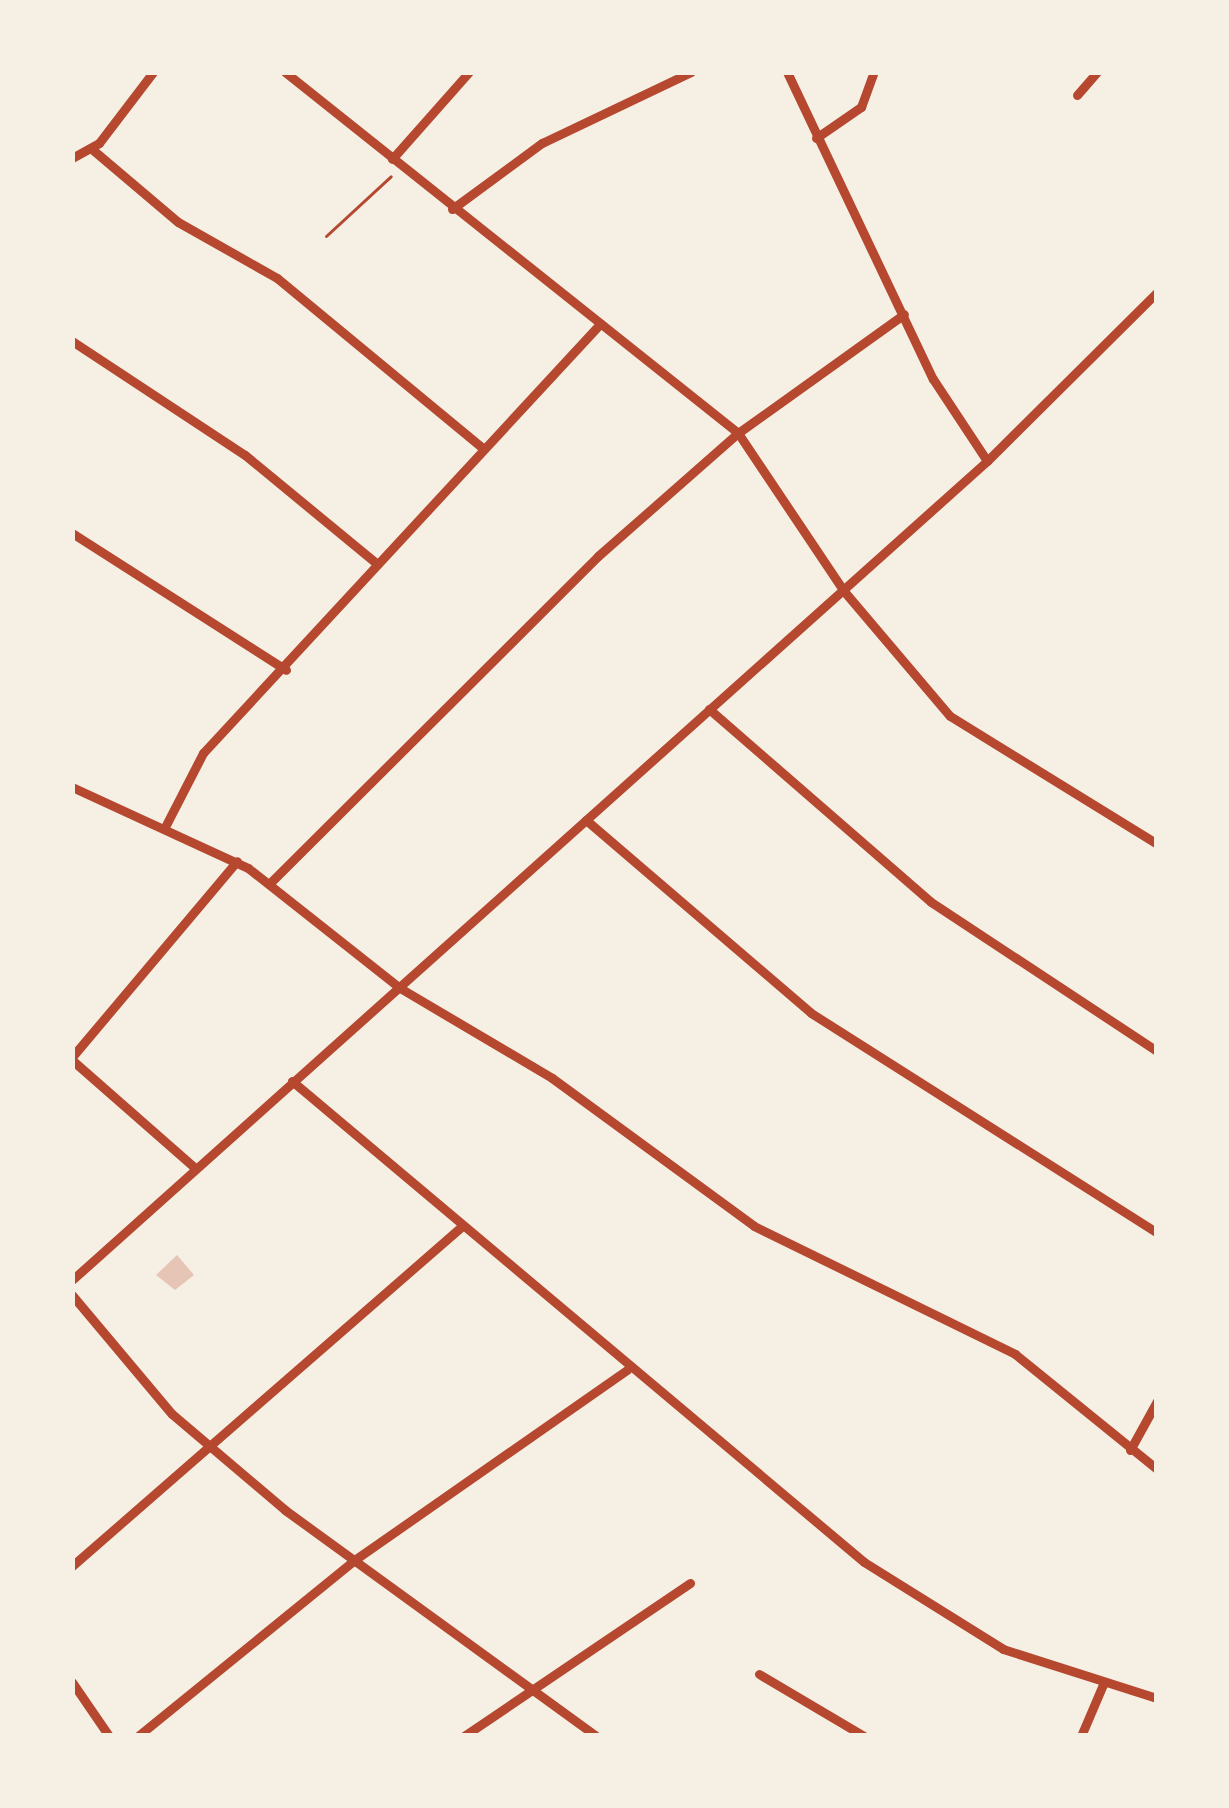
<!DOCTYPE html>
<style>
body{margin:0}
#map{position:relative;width:1229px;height:1808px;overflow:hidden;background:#f6efe4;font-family:"Fira Sans",sans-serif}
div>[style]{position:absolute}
.building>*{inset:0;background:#e6c5b7}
.path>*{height:3px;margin:-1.5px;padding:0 1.5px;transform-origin:1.5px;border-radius:1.5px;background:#b5482f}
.minor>*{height:9px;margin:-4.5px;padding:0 4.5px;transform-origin:4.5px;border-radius:4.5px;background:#b5482f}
span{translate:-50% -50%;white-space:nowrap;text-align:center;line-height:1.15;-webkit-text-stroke:10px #f6efe4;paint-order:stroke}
.frame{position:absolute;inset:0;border:75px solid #f6efe4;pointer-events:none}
</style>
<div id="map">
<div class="building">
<div style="clip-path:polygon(177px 1255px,194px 1275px,175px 1290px,156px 1275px)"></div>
</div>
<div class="path">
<div style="left:326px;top:236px;width:88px;rotate:-42.7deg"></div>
</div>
<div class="minor">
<div style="left:285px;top:72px;width:579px;rotate:38.55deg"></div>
<div style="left:738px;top:433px;width:189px;rotate:56.2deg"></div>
<div style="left:843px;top:590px;width:165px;rotate:49.7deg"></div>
<div style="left:950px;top:716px;width:243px;rotate:31.7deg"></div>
<div style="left:787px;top:72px;width:340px;rotate:64.6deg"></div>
<div style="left:933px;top:379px;width:98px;rotate:56.6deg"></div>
<div style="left:1077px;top:95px;width:30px;rotate:-49deg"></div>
<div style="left:816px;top:138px;width:55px;rotate:-34.6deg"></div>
<div style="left:861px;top:107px;width:37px;rotate:-70deg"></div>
<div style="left:93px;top:150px;width:111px;rotate:40.3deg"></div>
<div style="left:178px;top:222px;width:114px;rotate:29.5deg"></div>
<div style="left:277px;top:278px;width:268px;rotate:39.6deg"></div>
<div style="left:72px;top:158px;width:31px;rotate:-29deg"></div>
<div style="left:99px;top:143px;width:89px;rotate:-52.7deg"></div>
<div style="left:392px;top:159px;width:116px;rotate:-48.5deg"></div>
<div style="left:452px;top:209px;width:112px;rotate:-36.3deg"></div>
<div style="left:542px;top:143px;width:165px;rotate:-25.5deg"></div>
<div style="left:72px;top:341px;width:207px;rotate:33.4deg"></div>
<div style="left:245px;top:455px;width:171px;rotate:39.5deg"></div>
<div style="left:72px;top:533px;width:254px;rotate:32.6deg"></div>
<div style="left:709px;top:709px;width:294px;rotate:41deg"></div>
<div style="left:931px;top:902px;width:271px;rotate:33.4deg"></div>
<div style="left:72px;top:787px;width:194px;rotate:24.7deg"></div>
<div style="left:248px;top:868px;width:194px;rotate:38.3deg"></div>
<div style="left:400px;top:988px;width:177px;rotate:30.6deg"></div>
<div style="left:552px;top:1078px;width:250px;rotate:36.2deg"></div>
<div style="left:754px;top:1226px;width:291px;rotate:26.1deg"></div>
<div style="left:1015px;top:1354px;width:183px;rotate:39deg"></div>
<div style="left:586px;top:820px;width:296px;rotate:40.6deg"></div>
<div style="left:811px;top:1013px;width:410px;rotate:32.4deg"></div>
<div style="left:166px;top:825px;width:81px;rotate:-62.8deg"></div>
<div style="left:203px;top:753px;width:585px;rotate:-47.22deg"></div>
<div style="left:270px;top:883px;width:463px;rotate:-44.9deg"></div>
<div style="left:598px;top:556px;width:186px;rotate:-41.3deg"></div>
<div style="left:738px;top:433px;width:204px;rotate:-35.6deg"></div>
<div style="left:72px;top:1057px;width:256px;rotate:-49.9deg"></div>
<div style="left:72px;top:1060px;width:164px;rotate:41.3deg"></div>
<div style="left:292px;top:1081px;width:747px;rotate:40.06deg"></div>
<div style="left:864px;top:1562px;width:164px;rotate:32deg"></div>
<div style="left:1003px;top:1649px;width:162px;rotate:17.7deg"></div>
<div style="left:72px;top:1280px;width:1228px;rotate:-41.83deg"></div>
<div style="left:987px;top:461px;width:240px;rotate:-44.8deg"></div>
<div style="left:72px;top:1295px;width:155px;rotate:50deg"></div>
<div style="left:172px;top:1414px;width:148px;rotate:40.3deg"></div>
<div style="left:285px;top:1510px;width:384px;rotate:36deg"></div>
<div style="left:1130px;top:1450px;width:56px;rotate:-61.1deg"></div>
<div style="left:72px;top:1566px;width:516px;rotate:-41.07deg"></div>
<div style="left:759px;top:1674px;width:122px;rotate:30.6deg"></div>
<div style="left:72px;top:1682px;width:65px;rotate:55.6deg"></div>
<div style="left:138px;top:1736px;width:277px;rotate:-39.1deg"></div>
<div style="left:353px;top:1561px;width:334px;rotate:-34.9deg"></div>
<div style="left:464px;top:1736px;width:273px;rotate:-34.1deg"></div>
<div style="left:1081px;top:1736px;width:59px;rotate:-66.9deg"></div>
</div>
<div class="frame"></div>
</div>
